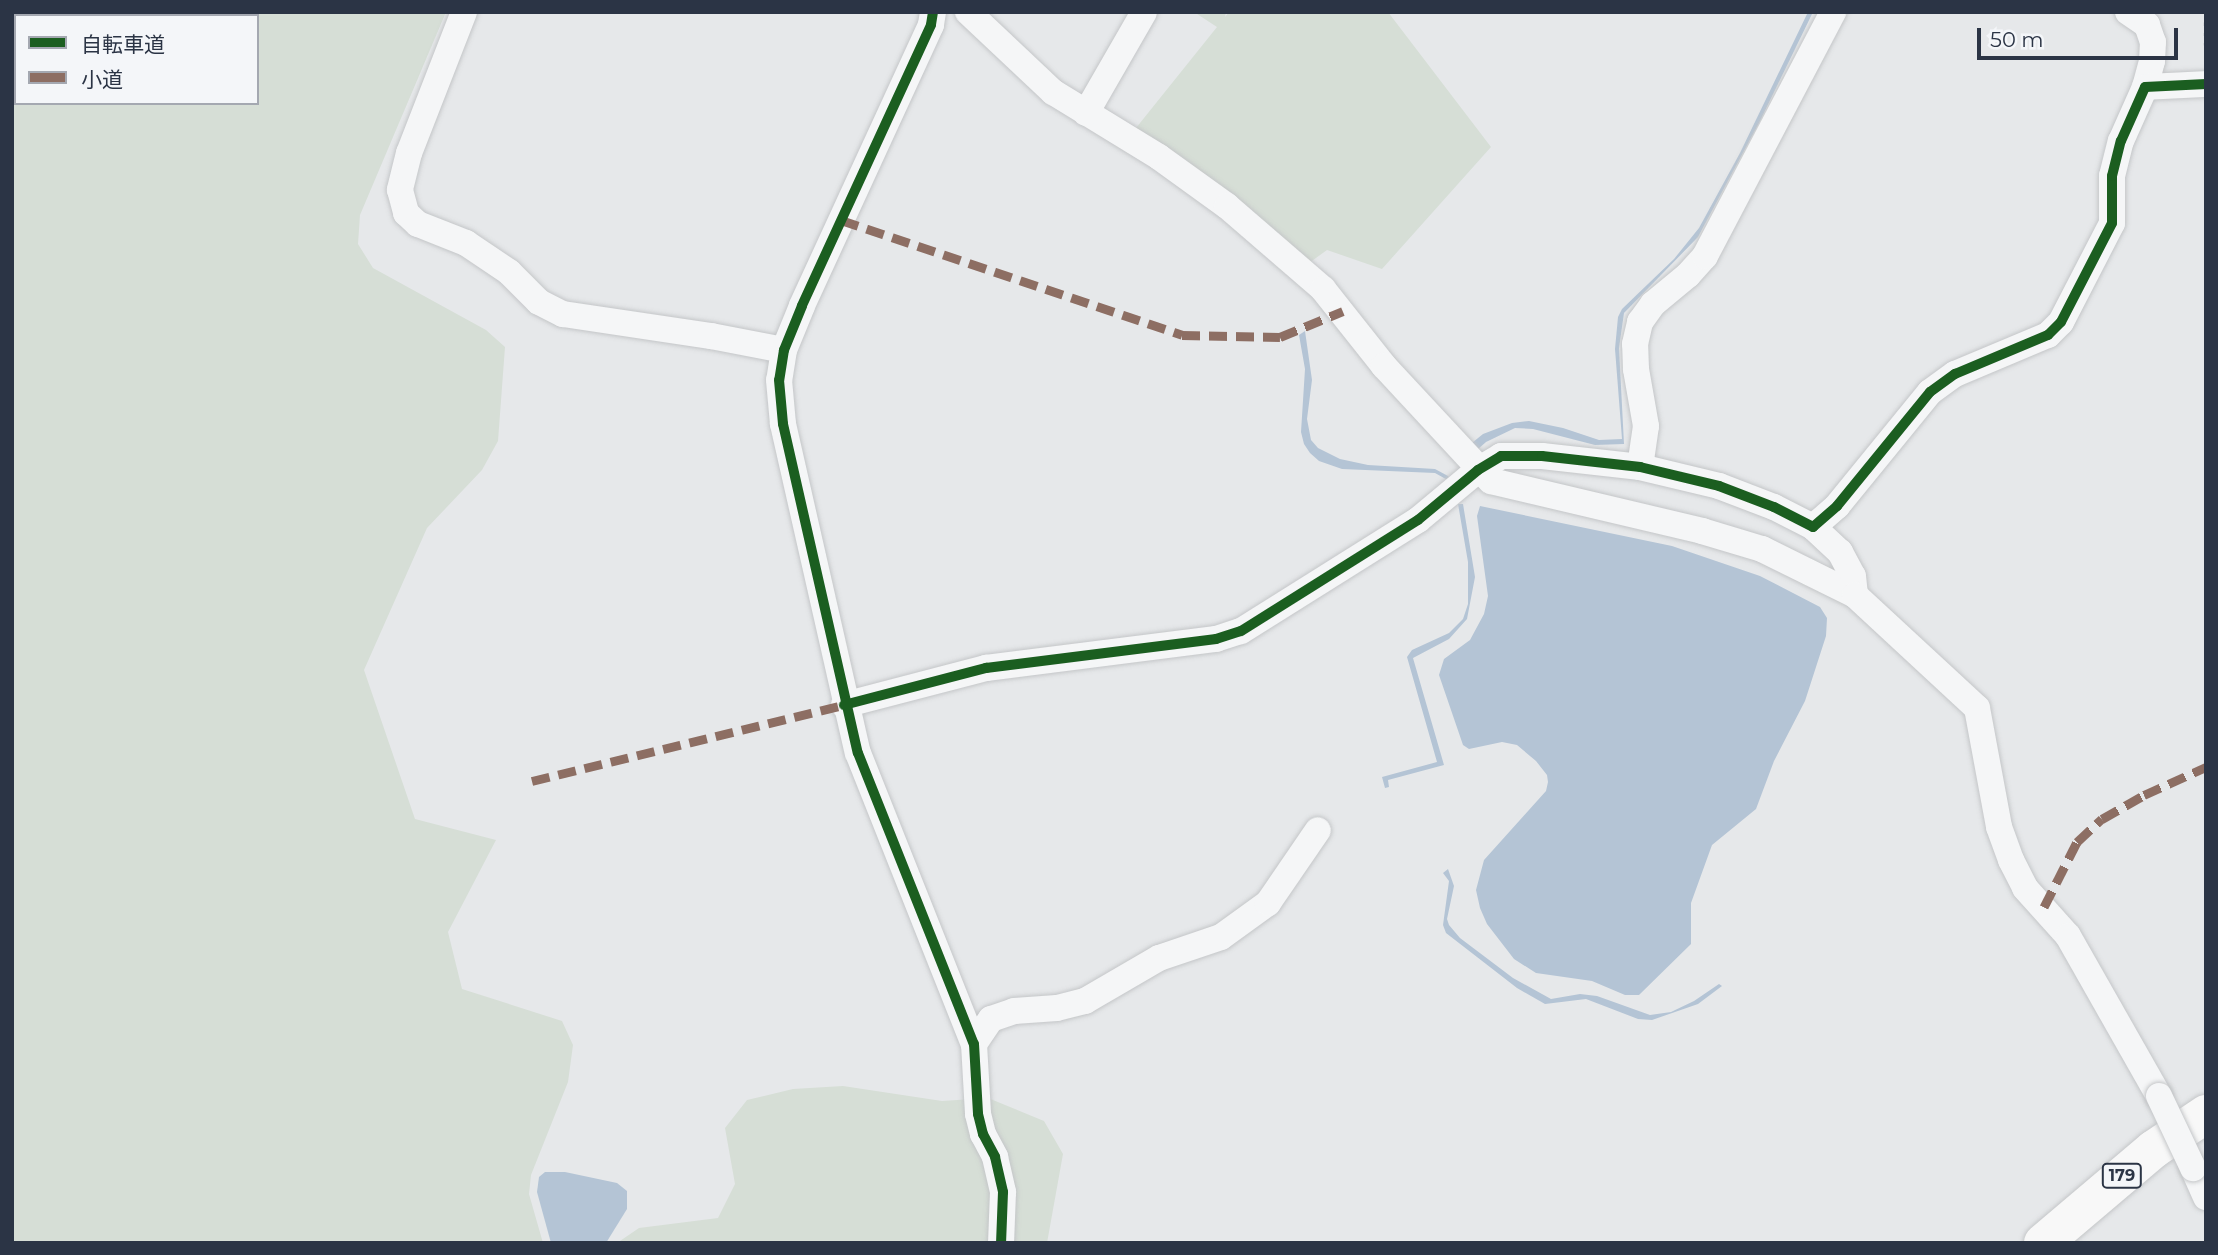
<!DOCTYPE html>
<meta charset="utf-8">
<style>
body{margin:0}
#map{position:relative;width:2218px;height:1255px;overflow:hidden;background:#e6e8ea;font-family:Montserrat,"Noto Sans JP",sans-serif}
div>[style]{position:absolute}
.green>*{inset:0;background:#d6ded6}
.water>*{inset:0;background:#b4c4d5}
.roads{filter:drop-shadow(0 0 2px #c4c6c8) drop-shadow(0 0 2px #c4c6c8)}
.street>*{height:26px;margin:-13px;padding:0 13px;transform-origin:13px;border-radius:13px;background:#f5f6f7}
.highway>*{height:38px;margin:-19px;padding:0 19px;transform-origin:19px;border-radius:19px;background:#f8f8f8}
.rail>*{height:5px;margin-top:-2.5px;transform-origin:0;background:repeating-linear-gradient(90deg,#cecfd2 0 3.5px,transparent 0 10.5px)}
.bridges{filter:drop-shadow(0 0 2px #c4c6c8) drop-shadow(0 0 2px #c4c6c8)}
.street-bridge>*{height:26px;margin:-13px;padding:0 13px;transform-origin:13px;border-radius:13px;background:#f5f6f7}
.quiet>*{height:9px;margin-top:-4.5px;transform-origin:0;background:repeating-linear-gradient(90deg,#8d6e63 0 18px,transparent 0 27px)}
.cycleway>*{height:10px;margin:-5px;padding:0 5px;transform-origin:5px;border-radius:5px;background:#1b5e20}
span{translate:-50% -50%;white-space:nowrap;text-align:center;line-height:1.15;-webkit-text-stroke:6px #f4f6f9;paint-order:stroke}
.shield-label span{padding:2px 5px;background:#f4f6f9;border:2px solid;border-radius:5px;-webkit-text-stroke-width:0}
.shield-label{font-size:16px;color:#2b3445;font-weight:700}
.frame{position:absolute;inset:0;border:14px solid #2b3445;pointer-events:none}
.legend{position:absolute;left:14px;top:14px;width:245px;height:91px;box-sizing:border-box;background:#f4f6f9;border:2px solid #a4a8b1;margin:0;padding:9px 12px;list-style:none;font-size:21px;color:#2b3445}
.legend li{display:flex;align-items:center;gap:14px;height:35px}
.legend b{width:35px;border:2px solid #a4a8b1}
.scale{position:absolute;left:1977px;top:28px;width:201px;height:32px;box-sizing:border-box;border:4px solid #2b3445;border-top:0;padding-left:9px;font-size:21px;line-height:24px;white-space:nowrap;color:#2b3445;-webkit-text-stroke:5px #f4f6f9;paint-order:stroke}
</style>
<div id="map">
<div class="green">
<div style="clip-path:polygon(evenodd,12px 12px,446px 12px,360px 215px,358px 244px,373px 268px,486px 330px,505px 347px,498px 441px,482px 470px,427px 528px,364px 670px,415px 819px,496px 840px,448px 932px,462px 989px,562px 1021px,573px 1045px,568px 1082px,531px 1175px,529px 1194px,543px 1243px,12px 1243px,12px 12px,16px 16px,257px 16px,257px 103px,16px 103px,16px 16px)"></div>
<div style="clip-path:polygon(1194px 12px,1226px 12px,1225px 17px,1229px 12px,1388px 12px,1491px 147px,1382px 269px,1327px 250px,1309px 263px,1136px 128px,1217px 27px)"></div>
<div style="clip-path:polygon(843px 1086px,942px 1101px,988px 1098px,1044px 1121px,1063px 1154px,1047px 1243px,617px 1243px,639px 1228px,718px 1218px,735px 1184px,725px 1128px,747px 1100px,793px 1089px)"></div>
</div>
<div class="water">
<div style="clip-path:polygon(1808px 12px,1813px 12px,1760px 121px,1698px 237px,1624px 313px,1619px 348px,1624px 444px,1595px 445px,1533px 429px,1515px 428px,1486px 442px,1477px 450px,1467px 447px,1483px 434px,1512px 423px,1529px 421px,1563px 428px,1599px 440px,1622px 439px,1615px 349px,1618px 317px,1622px 309px,1674px 259px,1699px 228px,1740px 153px)"></div>
<div style="clip-path:polygon(1305px 331px,1312px 380px,1307px 419px,1311px 440px,1318px 448px,1340px 459px,1368px 465px,1435px 469px,1448px 476px,1453px 483px,1435px 473px,1342px 469px,1319px 461px,1310px 453px,1304px 444px,1301px 432px,1305px 369px,1299px 335px)"></div>
<div style="clip-path:polygon(1458px 504px,1463px 504px,1475px 577px,1467px 619px,1449px 639px,1413px 658px,1444px 765px,1388px 780px,1389px 787px,1385px 788px,1382px 777px,1437px 762px,1407px 657px,1412px 650px,1449px 633px,1463px 619px,1468px 604px,1468px 562px)"></div>
<div style="clip-path:polygon(1480px 506px,1672px 546px,1760px 576px,1820px 607px,1827px 618px,1826px 636px,1805px 701px,1774px 761px,1756px 809px,1712px 845px,1691px 903px,1691px 944px,1639px 995px,1625px 995px,1592px 981px,1536px 973px,1514px 959px,1487px 924px,1480px 908px,1476px 890px,1484px 860px,1546px 791px,1548px 782px,1547px 775px,1536px 761px,1517px 745px,1502px 742px,1469px 749px,1463px 745px,1439px 675px,1444px 659px,1470px 640px,1484px 614px,1488px 596px,1477px 516px)"></div>
<div style="clip-path:polygon(1448px 869px,1454px 886px,1447px 919px,1449px 925px,1460px 938px,1513px 978px,1551px 999px,1580px 994px,1597px 996px,1650px 1015px,1671px 1012px,1694px 1001px,1719px 984px,1722px 986px,1698px 1004px,1652px 1020px,1638px 1019px,1586px 999px,1545px 1004px,1517px 988px,1446px 933px,1443px 925px,1449px 881px,1443px 873px)"></div>
<div style="clip-path:polygon(545px 1172px,565px 1172px,617px 1183px,627px 1191px,627px 1209px,606px 1243px,551px 1243px,537px 1192px,539px 1177px)"></div>
</div>
<div class="roads">
<div class="street">
<div style="left:464px;top:12px;width:151px;rotate:111.3deg"></div>
<div style="left:409px;top:153px;width:38px;rotate:104deg"></div>
<div style="left:400px;top:190px;width:24px;rotate:75deg"></div>
<div style="left:406px;top:213px;width:16px;rotate:43deg"></div>
<div style="left:418px;top:224px;width:52px;rotate:21.6deg"></div>
<div style="left:466px;top:243px;width:52px;rotate:34deg"></div>
<div style="left:509px;top:272px;width:42px;rotate:45deg"></div>
<div style="left:539px;top:302px;width:27px;rotate:27deg"></div>
<div style="left:563px;top:314px;width:150px;rotate:8.5deg"></div>
<div style="left:711px;top:336px;width:74px;rotate:10.9deg"></div>
<div style="left:933px;top:12px;width:13px;rotate:99deg"></div>
<div style="left:931px;top:25px;width:309px;rotate:114.7deg"></div>
<div style="left:802px;top:306px;width:48px;rotate:112.2deg"></div>
<div style="left:784px;top:350px;width:30px;rotate:99deg"></div>
<div style="left:779px;top:380px;width:44px;rotate:84.8deg"></div>
<div style="left:783px;top:424px;width:337px;rotate:77.2deg"></div>
<div style="left:858px;top:753px;width:313px;rotate:68.3deg"></div>
<div style="left:974px;top:1044px;width:70px;rotate:86.7deg"></div>
<div style="left:978px;top:1114px;width:21px;rotate:76deg"></div>
<div style="left:983px;top:1134px;width:26px;rotate:62deg"></div>
<div style="left:995px;top:1157px;width:36px;rotate:77deg"></div>
<div style="left:1003px;top:1192px;width:51px;rotate:92.2deg"></div>
<div style="left:968px;top:12px;width:117px;rotate:43.3deg"></div>
<div style="left:1053px;top:92px;width:124px;rotate:31.5deg"></div>
<div style="left:1159px;top:157px;width:84px;rotate:35.8deg"></div>
<div style="left:1227px;top:206px;width:127px;rotate:40.8deg"></div>
<div style="left:1323px;top:289px;width:98px;rotate:51.6deg"></div>
<div style="left:1384px;top:366px;width:157px;rotate:47.1deg"></div>
<div style="left:1491px;top:481px;width:217px;rotate:13.3deg"></div>
<div style="left:1702px;top:531px;width:63px;rotate:16.7deg"></div>
<div style="left:1762px;top:549px;width:104px;rotate:26.3deg"></div>
<div style="left:2128px;top:12px;width:23px;rotate:34deg"></div>
<div style="left:2147px;top:25px;width:18px;rotate:71deg"></div>
<div style="left:2153px;top:42px;width:19px;rotate:93deg"></div>
<div style="left:2152px;top:61px;width:27px;rotate:105deg"></div>
<div style="left:1086px;top:113px;width:116px;rotate:-60.1deg"></div>
<div style="left:1640px;top:467px;width:41px;rotate:-81.7deg"></div>
<div style="left:1646px;top:426px;width:58px;rotate:-100deg"></div>
<div style="left:1636px;top:369px;width:25px;rotate:-92deg"></div>
<div style="left:1635px;top:344px;width:23px;rotate:-77deg"></div>
<div style="left:1640px;top:322px;width:22px;rotate:-54deg"></div>
<div style="left:1653px;top:304px;width:45px;rotate:-39.6deg"></div>
<div style="left:1688px;top:275px;width:25px;rotate:-48deg"></div>
<div style="left:1705px;top:256px;width:276px;rotate:-62.3deg"></div>
<div style="left:1813px;top:527px;width:37px;rotate:43deg"></div>
<div style="left:1840px;top:552px;width:27px;rotate:62deg"></div>
<div style="left:1853px;top:576px;width:19px;rotate:84deg"></div>
<div style="left:1855px;top:595px;width:166px;rotate:42.8deg"></div>
<div style="left:1977px;top:708px;width:121px;rotate:79.5deg"></div>
<div style="left:1999px;top:827px;width:35px;rotate:70deg"></div>
<div style="left:2011px;top:860px;width:31px;rotate:63deg"></div>
<div style="left:2025px;top:888px;width:64px;rotate:48.1deg"></div>
<div style="left:2068px;top:936px;width:184px;rotate:60.4deg"></div>
<div style="left:844px;top:705px;width:147px;rotate:-14.6deg"></div>
<div style="left:986px;top:668px;width:232px;rotate:-7.2deg"></div>
<div style="left:1216px;top:639px;width:26px;rotate:-18deg"></div>
<div style="left:1241px;top:631px;width:209px;rotate:-32.1deg"></div>
<div style="left:1418px;top:520px;width:78px;rotate:-39.8deg"></div>
<div style="left:1478px;top:470px;width:27px;rotate:-31deg"></div>
<div style="left:1501px;top:456px;width:41px"></div>
<div style="left:1542px;top:456px;width:99px;rotate:6.4deg"></div>
<div style="left:1640px;top:467px;width:81px;rotate:13.5deg"></div>
<div style="left:1719px;top:486px;width:59px;rotate:20.9deg"></div>
<div style="left:1774px;top:507px;width:44px;rotate:27.1deg"></div>
<div style="left:1813px;top:527px;width:32px;rotate:-41deg"></div>
<div style="left:1837px;top:506px;width:147px;rotate:-50.8deg"></div>
<div style="left:1930px;top:392px;width:31px;rotate:-36deg"></div>
<div style="left:1955px;top:374px;width:101px;rotate:-22.8deg"></div>
<div style="left:2048px;top:335px;width:18px;rotate:-45deg"></div>
<div style="left:2061px;top:322px;width:111px;rotate:-62.7deg"></div>
<div style="left:2112px;top:223px;width:47px;rotate:-90deg"></div>
<div style="left:2112px;top:176px;width:36px;rotate:-76deg"></div>
<div style="left:2121px;top:141px;width:59px;rotate:-66deg"></div>
<div style="left:2145px;top:87px;width:61px;rotate:-2.8deg"></div>
<div style="left:974px;top:1044px;width:30px;rotate:-56deg"></div>
<div style="left:991px;top:1019px;width:24px;rotate:-19deg"></div>
<div style="left:1014px;top:1011px;width:43px;rotate:-4deg"></div>
<div style="left:1057px;top:1008px;width:29px;rotate:-14deg"></div>
<div style="left:1085px;top:1001px;width:86px;rotate:-30.2deg"></div>
<div style="left:1159px;top:958px;width:65px;rotate:-18.7deg"></div>
<div style="left:1221px;top:937px;width:58px;rotate:-35.9deg"></div>
<div style="left:1268px;top:903px;width:88px;rotate:-55.6deg"></div>
<div style="left:2193px;top:1168px;width:32px;rotate:66deg"></div>
</div>
<div class="highway">
<div style="left:2043px;top:1243px;width:145px;rotate:-40.3deg"></div>
<div style="left:2154px;top:1149px;width:63px;rotate:-33.9deg"></div>
</div>
</div>
<div class="rail">
<div style="left:2206px;top:22px;width:23px;rotate:90deg"></div>
</div>
<div class="bridges">
<div class="street-bridge">
<div style="left:2159px;top:1096px;width:80px;rotate:64.7deg"></div>
</div>
</div>
<div class="quiet">
<div style="left:841px;top:220px;width:360px;rotate:18.6deg"></div>
<div style="left:1182px;top:335px;width:98px;rotate:1.2deg"></div>
<div style="left:1280px;top:337px;width:68px;rotate:-22.4deg"></div>
<div style="left:532px;top:781px;width:321px;rotate:-13.7deg"></div>
<div style="left:2044px;top:907px;width:73px;rotate:-63.1deg"></div>
<div style="left:2077px;top:842px;width:34px;rotate:-43deg"></div>
<div style="left:2102px;top:819px;width:48px;rotate:-29.7deg"></div>
<div style="left:2144px;top:795px;width:68px;rotate:-24.3deg"></div>
</div>
<div class="cycleway">
<div style="left:933px;top:12px;width:13px;rotate:99deg"></div>
<div style="left:931px;top:25px;width:309px;rotate:114.7deg"></div>
<div style="left:802px;top:306px;width:48px;rotate:112.2deg"></div>
<div style="left:784px;top:350px;width:30px;rotate:99deg"></div>
<div style="left:779px;top:380px;width:44px;rotate:84.8deg"></div>
<div style="left:783px;top:424px;width:337px;rotate:77.2deg"></div>
<div style="left:858px;top:753px;width:313px;rotate:68.3deg"></div>
<div style="left:974px;top:1044px;width:70px;rotate:86.7deg"></div>
<div style="left:978px;top:1114px;width:21px;rotate:76deg"></div>
<div style="left:983px;top:1134px;width:26px;rotate:62deg"></div>
<div style="left:995px;top:1157px;width:36px;rotate:77deg"></div>
<div style="left:1003px;top:1192px;width:51px;rotate:92.2deg"></div>
<div style="left:844px;top:705px;width:147px;rotate:-14.6deg"></div>
<div style="left:986px;top:668px;width:232px;rotate:-7.2deg"></div>
<div style="left:1216px;top:639px;width:26px;rotate:-18deg"></div>
<div style="left:1241px;top:631px;width:209px;rotate:-32.1deg"></div>
<div style="left:1418px;top:520px;width:78px;rotate:-39.8deg"></div>
<div style="left:1478px;top:470px;width:27px;rotate:-31deg"></div>
<div style="left:1501px;top:456px;width:41px"></div>
<div style="left:1542px;top:456px;width:99px;rotate:6.4deg"></div>
<div style="left:1640px;top:467px;width:81px;rotate:13.5deg"></div>
<div style="left:1719px;top:486px;width:59px;rotate:20.9deg"></div>
<div style="left:1774px;top:507px;width:44px;rotate:27.1deg"></div>
<div style="left:1813px;top:527px;width:32px;rotate:-41deg"></div>
<div style="left:1837px;top:506px;width:147px;rotate:-50.8deg"></div>
<div style="left:1930px;top:392px;width:31px;rotate:-36deg"></div>
<div style="left:1955px;top:374px;width:101px;rotate:-22.8deg"></div>
<div style="left:2048px;top:335px;width:18px;rotate:-45deg"></div>
<div style="left:2061px;top:322px;width:111px;rotate:-62.7deg"></div>
<div style="left:2112px;top:223px;width:47px;rotate:-90deg"></div>
<div style="left:2112px;top:176px;width:36px;rotate:-76deg"></div>
<div style="left:2121px;top:141px;width:59px;rotate:-66deg"></div>
<div style="left:2145px;top:87px;width:61px;rotate:-2.8deg"></div>
</div>
<div class="shield-label">
<span style="left:2122px;top:1176px">179</span>
</div>
<div class="frame"></div>
<ul class="legend">
<li><b style="height:9px;background:#1b5e20"></b>自転車道</li>
<li><b style="height:9px;background:#8d6e63"></b>小道</li>
</ul>
<div class="scale">50 m</div>
</div>
